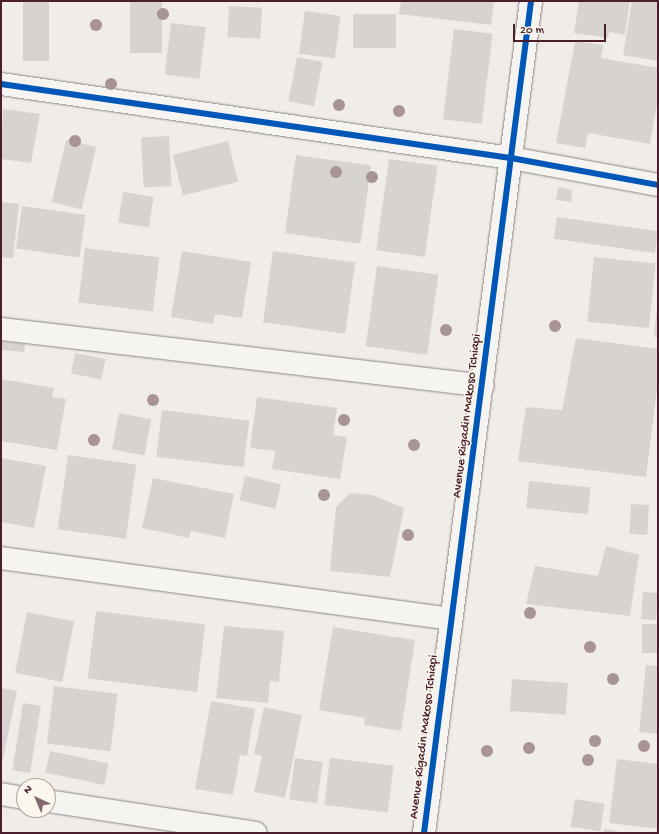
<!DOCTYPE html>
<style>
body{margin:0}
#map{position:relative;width:659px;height:834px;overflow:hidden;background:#f0ede8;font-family:"Gochi Hand",sans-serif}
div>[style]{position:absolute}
.building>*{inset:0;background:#d7d3d0;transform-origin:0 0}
.roads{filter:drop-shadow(0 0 1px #8d8383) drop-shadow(0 0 1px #8d8383)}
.minor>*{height:22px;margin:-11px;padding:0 11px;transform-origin:11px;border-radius:11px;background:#f5f4f0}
.cycleway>*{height:6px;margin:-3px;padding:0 3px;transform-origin:3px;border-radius:3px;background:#0057b8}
.trees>*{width:12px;height:12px;margin:-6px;border-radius:50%;background:#a89496}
span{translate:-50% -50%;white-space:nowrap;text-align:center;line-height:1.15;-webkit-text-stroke:3px #fbf7ec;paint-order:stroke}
.street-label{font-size:13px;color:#4a1f2b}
.frame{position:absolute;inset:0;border:2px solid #4a1f2b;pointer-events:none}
.north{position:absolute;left:16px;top:778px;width:40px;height:40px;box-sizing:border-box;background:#fbf7ec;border:1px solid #b4a19f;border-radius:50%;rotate:316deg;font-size:11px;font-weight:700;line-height:16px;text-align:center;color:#4a1f2b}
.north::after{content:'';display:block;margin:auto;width:14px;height:18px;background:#84676d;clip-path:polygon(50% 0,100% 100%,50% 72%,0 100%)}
.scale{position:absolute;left:513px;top:24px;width:93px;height:18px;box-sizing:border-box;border:2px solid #4a1f2b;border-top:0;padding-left:5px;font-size:12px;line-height:14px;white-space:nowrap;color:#4a1f2b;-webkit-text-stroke:3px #fbf7ec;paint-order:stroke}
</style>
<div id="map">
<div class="building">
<div style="left:23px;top:1px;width:26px;height:60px"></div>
<div style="left:130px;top:1px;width:32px;height:52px"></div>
<div style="clip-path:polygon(401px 1px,494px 1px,491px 25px,399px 14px)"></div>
<div style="clip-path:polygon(579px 1px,630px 1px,625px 35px,609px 32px,608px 38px,574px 33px)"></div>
<div style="clip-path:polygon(632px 1px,658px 1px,658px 61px,623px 55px)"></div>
<div style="left:229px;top:6px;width:33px;height:31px;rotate:3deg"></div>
<div style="left:305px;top:11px;width:36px;height:43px;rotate:8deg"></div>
<div style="left:353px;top:14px;width:43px;height:34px"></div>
<div style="left:171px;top:23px;width:35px;height:52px;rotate:7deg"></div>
<div style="left:454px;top:29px;width:39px;height:91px;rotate:7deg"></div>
<div style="clip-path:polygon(575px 41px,603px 45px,601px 58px,658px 68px,658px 98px,650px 144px,588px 133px,585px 148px,556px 143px)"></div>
<div style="left:297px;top:57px;width:26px;height:45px;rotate:11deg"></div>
<div style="clip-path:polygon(3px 109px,40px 114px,31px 163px,1px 159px)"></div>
<div style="left:169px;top:136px;width:50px;height:28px;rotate:87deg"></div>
<div style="left:66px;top:140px;width:31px;height:64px;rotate:13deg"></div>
<div style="left:228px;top:141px;width:42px;height:57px;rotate:76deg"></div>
<div style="left:296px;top:155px;width:76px;height:79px;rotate:8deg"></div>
<div style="left:389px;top:159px;width:49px;height:92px;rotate:8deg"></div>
<div style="clip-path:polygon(558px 187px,572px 190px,571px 202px,556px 200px)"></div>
<div style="left:123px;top:192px;width:31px;height:31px;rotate:9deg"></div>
<div style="clip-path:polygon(1px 202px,19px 204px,13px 258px,1px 257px)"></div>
<div style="left:22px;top:206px;width:64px;height:43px;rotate:8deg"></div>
<div style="left:557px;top:217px;width:102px;height:22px;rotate:8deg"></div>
<div style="left:85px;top:248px;width:75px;height:55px;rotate:7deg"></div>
<div style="clip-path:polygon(182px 251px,251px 262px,242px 318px,215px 314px,213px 324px,171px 317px)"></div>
<div style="left:273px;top:251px;width:83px;height:72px;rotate:8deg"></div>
<div style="left:594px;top:257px;width:62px;height:65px;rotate:6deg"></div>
<div style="left:377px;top:266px;width:62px;height:81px;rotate:8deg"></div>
<div style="clip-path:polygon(657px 308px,658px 308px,658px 337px,654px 337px)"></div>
<div style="clip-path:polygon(576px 338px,658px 349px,658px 381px,646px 477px,518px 461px,526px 407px,562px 410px)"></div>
<div style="left:1px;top:342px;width:24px;height:8px;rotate:5deg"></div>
<div style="left:75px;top:353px;width:31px;height:21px;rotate:11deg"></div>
<div style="clip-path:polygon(1px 379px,54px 388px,52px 397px,66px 399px,57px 450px,1px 441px)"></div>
<div style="clip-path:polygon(257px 397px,337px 408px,333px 435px,347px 437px,340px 479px,272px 469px,275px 451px,250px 448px)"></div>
<div style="left:162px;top:410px;width:88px;height:47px;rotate:7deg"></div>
<div style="left:119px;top:413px;width:33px;height:37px;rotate:11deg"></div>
<div style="left:68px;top:455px;width:69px;height:75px;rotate:8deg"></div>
<div style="clip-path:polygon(1px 458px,46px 466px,34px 528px,1px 522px)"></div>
<div style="left:245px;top:476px;width:37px;height:25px;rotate:13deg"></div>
<div style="clip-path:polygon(153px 478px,234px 494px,225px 538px,191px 531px,189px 538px,142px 528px)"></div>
<div style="left:529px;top:481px;width:62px;height:27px;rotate:6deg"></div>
<div style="clip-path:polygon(350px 493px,372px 495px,404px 508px,390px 577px,330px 571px,336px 507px)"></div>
<div style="left:631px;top:504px;width:18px;height:30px;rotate:3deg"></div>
<div style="clip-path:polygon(606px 546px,639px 555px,630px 616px,526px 604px,535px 566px,598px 576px)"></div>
<div style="left:643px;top:592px;width:15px;height:27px;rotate:4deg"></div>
<div style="left:96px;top:611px;width:110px;height:68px;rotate:7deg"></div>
<div style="left:27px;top:612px;width:48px;height:62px;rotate:11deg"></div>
<div style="left:642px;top:624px;width:16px;height:29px"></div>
<div style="clip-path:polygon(224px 626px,284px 631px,279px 682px,270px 681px,268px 703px,216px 698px)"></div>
<div style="clip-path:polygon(333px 627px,415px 640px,401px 731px,364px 725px,365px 718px,319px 710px)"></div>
<div style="clip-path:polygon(646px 665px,658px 666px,658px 734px,639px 732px)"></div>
<div style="left:512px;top:679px;width:56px;height:32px;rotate:4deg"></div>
<div style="left:54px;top:686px;width:64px;height:58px;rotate:7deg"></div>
<div style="clip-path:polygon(1px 688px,17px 691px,3px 759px,1px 759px)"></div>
<div style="clip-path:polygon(211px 701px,255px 709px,247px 756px,240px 755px,233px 795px,195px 789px)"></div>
<div style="left:23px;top:703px;width:18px;height:68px;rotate:9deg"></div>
<div style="clip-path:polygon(264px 707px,302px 715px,285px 798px,254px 792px,262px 756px,254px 754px)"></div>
<div style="left:50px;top:751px;width:60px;height:22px;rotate:12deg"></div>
<div style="left:295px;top:758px;width:28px;height:42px;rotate:8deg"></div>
<div style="left:330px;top:758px;width:64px;height:47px;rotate:7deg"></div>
<div style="clip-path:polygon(617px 759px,658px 764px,658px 829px,609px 823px)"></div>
<div style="left:575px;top:799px;width:30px;height:28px;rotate:9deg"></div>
<div style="clip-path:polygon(604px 829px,616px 831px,616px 833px,604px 833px)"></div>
</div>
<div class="roads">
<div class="minor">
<div style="left:1px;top:84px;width:515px;rotate:8.26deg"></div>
<div style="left:511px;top:158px;width:149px;rotate:10.4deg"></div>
<div style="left:1px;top:329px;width:485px;rotate:6.7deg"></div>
<div style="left:1px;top:558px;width:454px;rotate:7.7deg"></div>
<div style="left:1px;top:794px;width:23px;rotate:10deg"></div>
<div style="left:48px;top:801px;width:210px;rotate:8.7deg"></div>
<div style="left:424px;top:833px;width:839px;rotate:-82.67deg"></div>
</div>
</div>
<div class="cycleway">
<div style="left:1px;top:84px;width:515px;rotate:8.26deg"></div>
<div style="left:511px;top:158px;width:149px;rotate:10.4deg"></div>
<div style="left:424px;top:833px;width:839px;rotate:-82.67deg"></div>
</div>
<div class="trees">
<div style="left:163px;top:14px"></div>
<div style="left:96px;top:25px"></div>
<div style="left:111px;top:84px"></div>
<div style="left:339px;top:105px"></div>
<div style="left:399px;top:111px"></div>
<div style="left:75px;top:141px"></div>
<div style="left:336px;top:172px"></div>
<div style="left:372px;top:177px"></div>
<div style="left:555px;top:326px"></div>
<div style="left:446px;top:330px"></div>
<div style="left:153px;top:400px"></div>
<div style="left:344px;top:420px"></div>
<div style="left:94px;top:440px"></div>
<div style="left:414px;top:445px"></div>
<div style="left:324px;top:495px"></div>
<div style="left:408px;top:535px"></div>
<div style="left:530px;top:613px"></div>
<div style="left:590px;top:647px"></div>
<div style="left:613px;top:679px"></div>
<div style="left:595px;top:741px"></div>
<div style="left:644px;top:746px"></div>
<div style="left:529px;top:748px"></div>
<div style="left:487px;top:751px"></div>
<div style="left:588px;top:760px"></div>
</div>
<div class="street-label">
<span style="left:468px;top:416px;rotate:-83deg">Avenue Rigadin Makoso Tchiapi</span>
<span style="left:425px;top:737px;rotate:-83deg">Avenue Rigadin Makoso Tchiapi</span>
</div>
<div class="frame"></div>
<div class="north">N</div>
<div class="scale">20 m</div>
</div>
